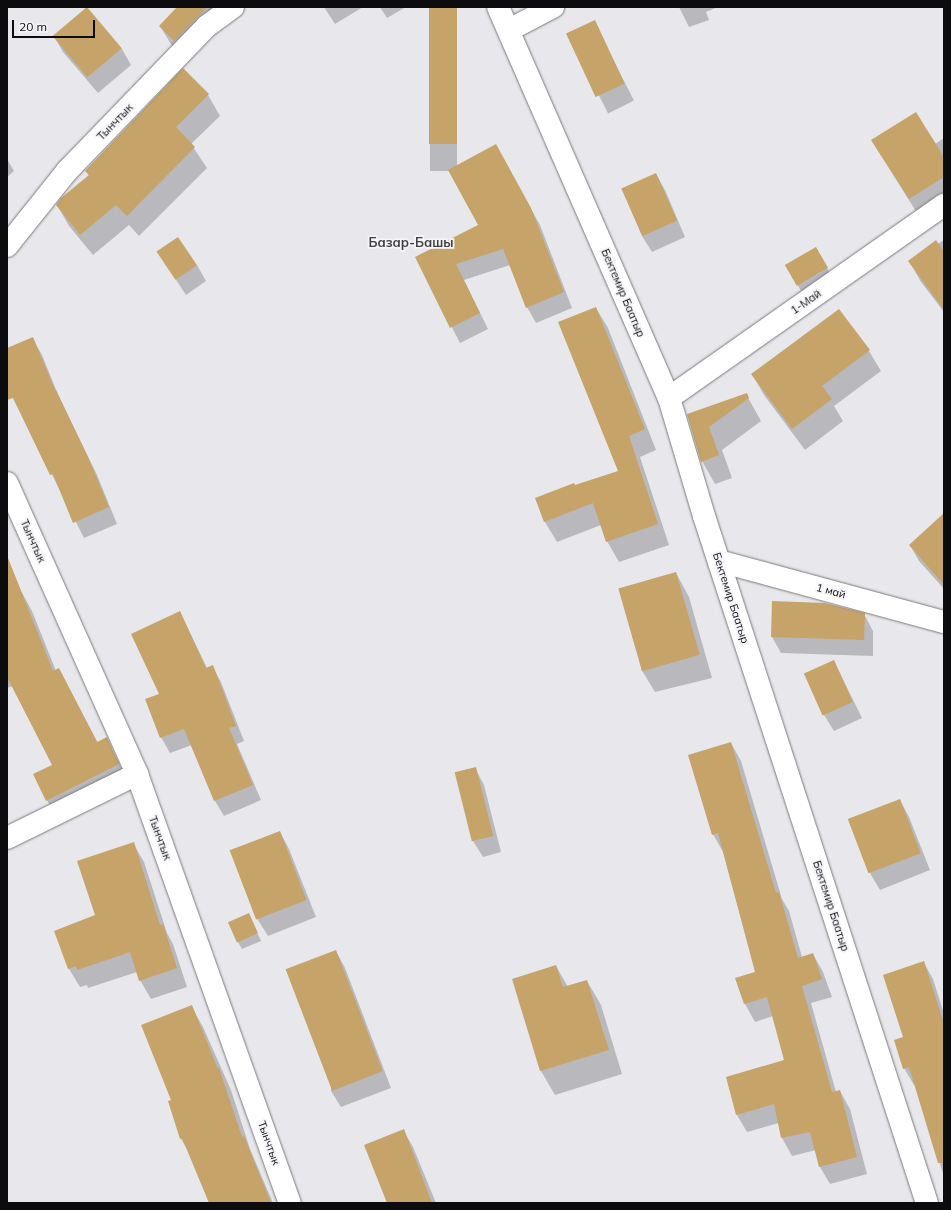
<!DOCTYPE html>
<meta charset="utf-8">
<style>
body{margin:0}
#map{position:relative;width:951px;height:1210px;overflow:hidden;background:#e8e7eb;font-family:Mulish,sans-serif}
div>[style]{position:absolute}
.shadow>*{inset:0;background:#0003;transform-origin:0 0}
.building>*{inset:0;background:#c5a369;transform-origin:0 0}
.roads{filter:drop-shadow(0 0 1px #7a797c) drop-shadow(0 0 1px #7a797c)}
.minor>*{height:22px;margin:-11px;padding:0 11px;transform-origin:11px;border-radius:11px;background:#fff}
span{translate:-50% -50%;white-space:nowrap;text-align:center;line-height:1.15;-webkit-text-stroke:3.5px #f5f4f8;paint-order:stroke}
.street-label{font-size:11px;color:#0c0b0d}
.quarter-label{font-size:13px;color:#404043;font-weight:700}
.frame{position:absolute;inset:0;border:8px solid #0c0b0d;pointer-events:none}
.scale{position:absolute;left:12px;top:20px;width:83px;height:18px;box-sizing:border-box;border:2px solid #0c0b0d;border-top:0;padding-left:5px;font-size:12px;line-height:14px;white-space:nowrap;color:#0c0b0d;-webkit-text-stroke:3px #f5f4f8;paint-order:stroke}
</style>
<div id="map">
<div class="shadow">
<div style="clip-path:polygon(179px 7px,238px 7px,186px 60px,172px 46px,160px 26px)"></div>
<div style="clip-path:polygon(324px 7px,363px 7px,335px 24px)"></div>
<div style="clip-path:polygon(380px 7px,406px 7px,387px 18px)"></div>
<div style="left:430px;top:7px;width:27px;height:164px"></div>
<div style="clip-path:polygon(679px 7px,718px 7px,706px 12px,709px 20px,689px 27px)"></div>
<div style="clip-path:polygon(86px 8px,122px 49px,131px 65px,98px 93px,63px 52px,54px 36px)"></div>
<div style="left:594px;top:22px;width:88px;height:29px;rotate:63deg"></div>
<div style="clip-path:polygon(184px 70px,208px 95px,220px 116px,191px 144px,207px 168px,139px 236px,129px 225px,93px 255px,69px 226px,57px 205px,89px 176px,86px 171px)"></div>
<div style="clip-path:polygon(944px 138px,944px 207px,922px 221px,872px 141px,935px 144px)"></div>
<div style="clip-path:polygon(7px 159px,14px 171px,7px 177px)"></div>
<div style="clip-path:polygon(504px 161px,540px 225px,572px 308px,536px 323px,527px 307px,510px 265px,464px 280px,488px 329px,460px 343px,416px 258px,479px 225px)"></div>
<div style="clip-path:polygon(656px 174px,665px 190px,685px 237px,652px 252px,642px 236px,622px 189px)"></div>
<div style="clip-path:polygon(944px 240px,944px 312px,921px 282px,909px 261px)"></div>
<div style="left:816px;top:249px;width:42px;height:34px;rotate:60deg"></div>
<div style="clip-path:polygon(158px 252px,197px 265px,206px 281px,186px 295px)"></div>
<div style="clip-path:polygon(596px 308px,608px 328px,656px 450px,640px 457px,669px 545px,619px 562px,607px 541px,601px 525px,557px 542px,545px 522px,536px 499px,620px 471px)"></div>
<div style="clip-path:polygon(32px 338px,42px 355px,59px 397px,97px 475px,117px 524px,84px 538px,7px 386px,7px 349px)"></div>
<div style="clip-path:polygon(869px 351px,881px 371px,834px 406px,843px 421px,805px 450px,764px 395px,752px 374px)"></div>
<div style="clip-path:polygon(746px 394px,761px 421px,722px 450px,732px 478px,715px 484px,702px 461px,688px 415px)"></div>
<div style="clip-path:polygon(944px 520px,944px 589px,919px 561px,910px 545px)"></div>
<div style="clip-path:polygon(676px 573px,689px 597px,712px 678px,655px 692px,641px 669px)"></div>
<div style="clip-path:polygon(20px 589px,32px 611px,56px 671px,59px 669px,98px 743px,107px 739px,131px 787px,59px 822px,47px 800px,53px 765px,13px 686px,7px 688px,7px 594px)"></div>
<div style="clip-path:polygon(180px 612px,207px 668px,212px 666px,221px 682px,244px 741px,237px 744px,261px 800px,224px 816px,215px 801px,192px 745px,170px 753px,161px 737px)"></div>
<div style="clip-path:polygon(864px 614px,873px 631px,873px 656px,781px 653px,772px 637px)"></div>
<div style="clip-path:polygon(834px 661px,862px 718px,834px 731px,824px 715px)"></div>
<div style="clip-path:polygon(731px 743px,741px 761px,782px 899px,789px 911px,802px 957px,813px 954px,823px 972px,832px 997px,811px 1003px,836px 1092px,840px 1091px,850px 1109px,867px 1174px,830px 1184px,820px 1167px,816px 1150px,792px 1156px,782px 1138px,779px 1123px,747px 1132px,737px 1115px,786px 1060px,773px 1016px,755px 1022px,745px 1004px,736px 979px,756px 972px,723px 852px,713px 834px)"></div>
<div style="clip-path:polygon(475px 768px,484px 785px,501px 852px,483px 857px,473px 841px)"></div>
<div style="clip-path:polygon(900px 800px,909px 817px,930px 870px,880px 890px,870px 873px)"></div>
<div style="clip-path:polygon(280px 832px,289px 849px,316px 917px,268px 936px,258px 920px,231px 852px)"></div>
<div style="clip-path:polygon(133px 843px,144px 862px,167px 933px,173px 944px,187px 987px,151px 999px,140px 980px,137px 972px,88px 988px,87px 985px,80px 987px,69px 969px,55px 931px,97px 916px)"></div>
<div style="clip-path:polygon(253px 923px,261px 941px,242px 949px,238px 942px)"></div>
<div style="clip-path:polygon(336px 951px,345px 968px,391px 1088px,341px 1107px,331px 1091px)"></div>
<div style="clip-path:polygon(924px 963px,933px 979px,944px 1014px,944px 1177px,916px 1084px,914px 1085px,904px 1068px,904px 1038px)"></div>
<div style="clip-path:polygon(556px 966px,568px 987px,587px 981px,601px 1005px,622px 1074px,555px 1095px,541px 1071px,513px 979px)"></div>
<div style="clip-path:polygon(191px 1006px,203px 1027px,231px 1090px,250px 1149px,273px 1203px,210px 1203px,190px 1154px,181px 1139px,169px 1102px,172px 1100px)"></div>
<div style="clip-path:polygon(403px 1130px,413px 1147px,436px 1203px,388px 1203px)"></div>
</div>
<div class="building">
<div style="left:87px;top:7px;width:54px;height:45px;rotate:50deg"></div>
<div style="clip-path:polygon(177px 7px,207px 7px,174px 41px,159px 26px)"></div>
<div style="left:429px;top:7px;width:28px;height:137px"></div>
<div style="left:595px;top:20px;width:70px;height:32px;rotate:65deg"></div>
<div style="clip-path:polygon(183px 68px,209px 94px,176px 127px,195px 147px,127px 216px,116px 205px,80px 235px,56px 205px,61px 198px,89px 175px,85px 171px)"></div>
<div style="clip-path:polygon(916px 112px,944px 157px,944px 177px,909px 199px,871px 140px)"></div>
<div style="clip-path:polygon(496px 144px,531px 208px,564px 292px,526px 308px,503px 249px,456px 264px,480px 313px,450px 328px,415px 257px,478px 225px,448px 170px)"></div>
<div style="left:656px;top:173px;width:52px;height:38px;rotate:66deg"></div>
<div style="left:178px;top:237px;width:34px;height:26px;rotate:56deg"></div>
<div style="clip-path:polygon(936px 240px,944px 252px,944px 310px,908px 261px)"></div>
<div style="left:816px;top:247px;width:24px;height:36px;rotate:60deg"></div>
<div style="clip-path:polygon(596px 307px,645px 429px,629px 436px,658px 524px,606px 542px,593px 503px,544px 522px,535px 498px,574px 483px,575px 485px,618px 471px,558px 322px)"></div>
<div style="clip-path:polygon(839px 309px,870px 350px,822px 386px,832px 399px,792px 429px,751px 374px)"></div>
<div style="clip-path:polygon(33px 337px,55px 390px,56px 390px,88px 457px,109px 507px,73px 523px,53px 474px,50px 475px,13px 398px,7px 400px,7px 348px)"></div>
<div style="clip-path:polygon(747px 393px,749px 398px,709px 427px,719px 455px,701px 462px,687px 414px)"></div>
<div style="clip-path:polygon(944px 513px,944px 585px,909px 545px)"></div>
<div style="clip-path:polygon(7px 558px,8px 558px,53px 671px,59px 668px,97px 742px,107px 737px,119px 764px,46px 801px,33px 774px,52px 765px,7px 677px)"></div>
<div style="left:676px;top:572px;width:86px;height:60px;rotate:74deg"></div>
<div style="clip-path:polygon(772px 601px,825px 603px,865px 613px,864px 640px,771px 637px)"></div>
<div style="clip-path:polygon(180px 611px,206px 668px,213px 665px,236px 726px,229px 728px,253px 785px,214px 801px,184px 729px,160px 738px,145px 699px,159px 694px,131px 634px)"></div>
<div style="left:834px;top:660px;width:46px;height:33px;rotate:66deg"></div>
<div style="clip-path:polygon(731px 742px,776px 893px,779px 892px,798px 958px,813px 953px,822px 979px,802px 986px,832px 1092px,840px 1090px,857px 1157px,819px 1167px,810px 1132px,781px 1138px,774px 1104px,736px 1115px,726px 1077px,784px 1060px,767px 997px,744px 1004px,735px 978px,755px 972px,718px 833px,712px 835px,688px 755px)"></div>
<div style="left:476px;top:767px;width:71px;height:22px;rotate:76deg"></div>
<div style="left:900px;top:799px;width:58px;height:56px;rotate:69deg"></div>
<div style="left:280px;top:831px;width:74px;height:54px;rotate:69deg"></div>
<div style="clip-path:polygon(134px 842px,160px 925px,163px 924px,177px 968px,139px 981px,130px 952px,77px 970px,76px 966px,68px 969px,54px 931px,95px 915px,77px 861px)"></div>
<div style="left:249px;top:913px;width:22px;height:23px;rotate:66deg"></div>
<div style="left:336px;top:950px;width:130px;height:54px;rotate:69deg"></div>
<div style="clip-path:polygon(924px 961px,944px 1024px,944px 1163px,938px 1163px,909px 1067px,903px 1069px,894px 1040px,903px 1037px,883px 975px)"></div>
<div style="clip-path:polygon(556px 965px,563px 987px,587px 980px,609px 1050px,540px 1071px,512px 979px)"></div>
<div style="clip-path:polygon(192px 1005px,218px 1069px,219px 1068px,242px 1137px,244px 1136px,271px 1203px,209px 1203px,182px 1138px,180px 1139px,168px 1101px,171px 1100px,141px 1025px)"></div>
<div style="clip-path:polygon(404px 1129px,432px 1203px,387px 1203px,364px 1145px)"></div>
</div>
<div class="roads">
<div class="minor">
<div style="left:498px;top:7px;width:427px;rotate:66.4deg"></div>
<div style="left:669px;top:398px;width:123px;rotate:73.5deg"></div>
<div style="left:704px;top:516px;width:722px;rotate:72.02deg"></div>
<div style="left:509px;top:30px;width:50px;rotate:-27.6deg"></div>
<div style="left:7px;top:246px;width:96px;rotate:-51.3deg"></div>
<div style="left:67px;top:171px;width:202px;rotate:-46deg"></div>
<div style="left:207px;top:26px;width:32px;rotate:-36deg"></div>
<div style="left:669px;top:398px;width:336px;rotate:-35.1deg"></div>
<div style="left:7px;top:483px;width:319px;rotate:65.9deg"></div>
<div style="left:137px;top:774px;width:455px;rotate:70.4deg"></div>
<div style="left:719px;top:561px;width:233px;rotate:15.2deg"></div>
<div style="left:7px;top:838px;width:145px;rotate:-26.2deg"></div>
</div>
</div>
<div class="street-label">
<span style="left:115px;top:122px;rotate:-46deg">Тынчтык</span>
<span style="left:623px;top:293px;rotate:67deg">Бектемир Баатыр</span>
<span style="left:806px;top:302px;rotate:-35deg">1-Май</span>
<span style="left:33px;top:541px;rotate:66deg">Тынчтык</span>
<span style="left:831px;top:591px;rotate:15deg">1 май</span>
<span style="left:731px;top:598px;rotate:72deg">Бектемир Баатыр</span>
<span style="left:160px;top:838px;rotate:70deg">Тынчтык</span>
<span style="left:831px;top:906px;rotate:72deg">Бектемир Баатыр</span>
<span style="left:269px;top:1143px;rotate:70deg">Тынчтык</span>
</div>
<div class="quarter-label">
<span style="left:411px;top:242px">Базар-Башы</span>
</div>
<div class="frame"></div>
<div class="scale">20 m</div>
</div>
